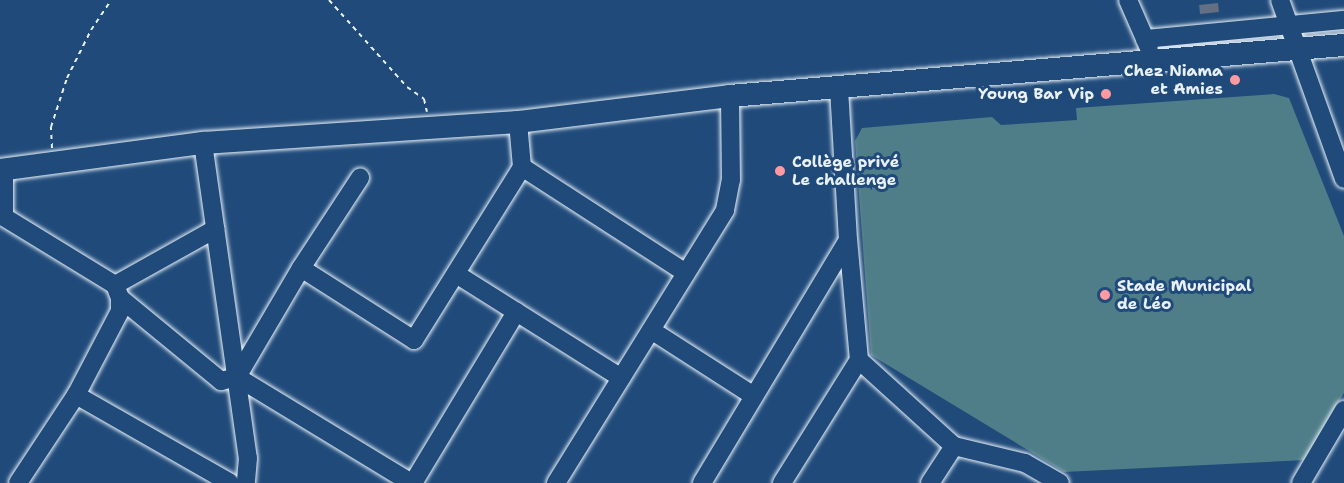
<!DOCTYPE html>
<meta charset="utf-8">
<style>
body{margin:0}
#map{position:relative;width:1344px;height:483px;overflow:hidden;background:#1f4a7a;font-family:"Shantell Sans",sans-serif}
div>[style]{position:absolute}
.green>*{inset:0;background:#4f7e89}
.building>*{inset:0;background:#646f83;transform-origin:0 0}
.path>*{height:2px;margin-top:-1px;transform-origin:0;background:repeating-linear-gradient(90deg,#e8f1f8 0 4.5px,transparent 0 9px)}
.roads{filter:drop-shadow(0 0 2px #e8f1f8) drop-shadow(0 0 2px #e8f1f8)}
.minor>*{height:18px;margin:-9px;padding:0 9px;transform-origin:9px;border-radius:9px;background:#1f4a7a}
.major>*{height:22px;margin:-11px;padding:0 11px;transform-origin:11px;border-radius:11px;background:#1f4a7a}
.dots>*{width:16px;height:16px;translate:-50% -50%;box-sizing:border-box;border:3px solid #1f4a7a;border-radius:50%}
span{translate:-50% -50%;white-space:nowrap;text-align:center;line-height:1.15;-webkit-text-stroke:6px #1f4a7a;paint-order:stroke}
.poi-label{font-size:16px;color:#e8f1f8;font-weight:700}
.right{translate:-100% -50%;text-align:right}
.left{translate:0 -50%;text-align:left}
</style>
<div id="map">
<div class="green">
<div style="clip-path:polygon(1274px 94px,1289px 98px,1344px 236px,1344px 393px,1305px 460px,1064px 472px,871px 355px,855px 141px,862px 128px,992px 117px,1001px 125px,1077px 120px,1076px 108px)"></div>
</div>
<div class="building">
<div style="left:1218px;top:3px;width:9px;height:19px;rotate:84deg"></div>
</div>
<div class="path">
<div style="left:329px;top:0;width:117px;rotate:48.1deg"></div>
<div style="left:407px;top:87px;width:21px;rotate:35deg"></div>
<div style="left:424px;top:99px;width:13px;rotate:77deg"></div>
<div style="left:52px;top:148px;width:21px;rotate:-93deg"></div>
<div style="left:51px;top:127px;width:52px;rotate:-71.9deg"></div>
<div style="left:67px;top:78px;width:54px;rotate:-63.4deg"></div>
<div style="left:91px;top:30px;width:36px;rotate:-56deg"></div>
</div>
<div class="roads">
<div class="minor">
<div style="left:1128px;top:0;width:52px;rotate:66.4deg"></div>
<div style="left:1280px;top:0;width:190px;rotate:70.3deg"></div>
<div style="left:1145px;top:39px;width:200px;rotate:-5.5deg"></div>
<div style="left:203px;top:143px;width:318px;rotate:81.9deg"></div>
<div style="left:248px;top:458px;width:25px;rotate:95deg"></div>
<div style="left:522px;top:167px;width:195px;rotate:32.9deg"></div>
<div style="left:4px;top:170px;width:47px;rotate:90deg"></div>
<div style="left:4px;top:217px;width:130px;rotate:31.5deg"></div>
<div style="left:115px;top:285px;width:14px;rotate:69deg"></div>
<div style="left:120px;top:298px;width:13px;rotate:90deg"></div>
<div style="left:120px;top:311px;width:95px;rotate:117.6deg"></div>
<div style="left:76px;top:395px;width:105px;rotate:123.4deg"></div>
<div style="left:301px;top:268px;width:134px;rotate:32.5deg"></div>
<div style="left:414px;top:340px;width:204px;rotate:-58deg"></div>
<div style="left:522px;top:167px;width:45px;rotate:-95.1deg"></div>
<div style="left:456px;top:274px;width:195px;rotate:32.2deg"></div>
<div style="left:115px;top:285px;width:115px;rotate:-29.2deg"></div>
<div style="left:120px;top:298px;width:131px;rotate:39.4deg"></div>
<div style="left:221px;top:381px;width:16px;rotate:-14deg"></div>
<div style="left:237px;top:377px;width:204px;rotate:31.3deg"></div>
<div style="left:651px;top:330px;width:122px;rotate:32.7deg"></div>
<div style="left:859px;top:360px;width:128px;rotate:42.2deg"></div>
<div style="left:954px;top:446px;width:73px;rotate:13.5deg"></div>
<div style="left:1025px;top:463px;width:40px;rotate:29.7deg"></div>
<div style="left:237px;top:377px;width:126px;rotate:-59.6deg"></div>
<div style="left:301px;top:268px;width:108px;rotate:-56.8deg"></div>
<div style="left:76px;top:395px;width:177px;rotate:29.7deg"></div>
<div style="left:413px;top:483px;width:200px;rotate:-58.9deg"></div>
<div style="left:556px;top:483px;width:321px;rotate:-58.2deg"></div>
<div style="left:725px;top:210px;width:31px;rotate:-79deg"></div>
<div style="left:731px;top:180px;width:84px;rotate:-90.7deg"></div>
<div style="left:702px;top:483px;width:283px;rotate:-59deg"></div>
<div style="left:782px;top:483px;width:145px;rotate:-58deg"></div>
<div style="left:859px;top:360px;width:121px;rotate:-95.2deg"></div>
<div style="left:848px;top:240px;width:153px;rotate:-93.4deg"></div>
<div style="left:930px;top:483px;width:44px;rotate:-57deg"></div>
<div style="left:1301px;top:483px;width:85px;rotate:-59.5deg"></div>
</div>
<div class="major">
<div style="left:0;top:170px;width:205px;rotate:-7.6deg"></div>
<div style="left:203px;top:143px;width:316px;rotate:-3.8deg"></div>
<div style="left:518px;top:122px;width:214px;rotate:-7deg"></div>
<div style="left:730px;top:96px;width:616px;rotate:-4.75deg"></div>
</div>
</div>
<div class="dots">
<div style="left:1235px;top:80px;background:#ff9aa2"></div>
<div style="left:1106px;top:94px;background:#ff9aa2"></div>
<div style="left:780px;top:171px;background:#ff9aa2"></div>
<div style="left:1105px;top:295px;background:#ff9aa2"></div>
</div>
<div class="poi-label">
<span class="right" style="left:1223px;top:80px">Chez Niama<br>et Amies</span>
<span class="right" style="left:1094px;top:94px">Young Bar Vip</span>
<span class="left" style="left:792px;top:171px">Collège privé<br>Le challenge</span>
<span class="left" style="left:1117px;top:295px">Stade Municipal<br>de Léo</span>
</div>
</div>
